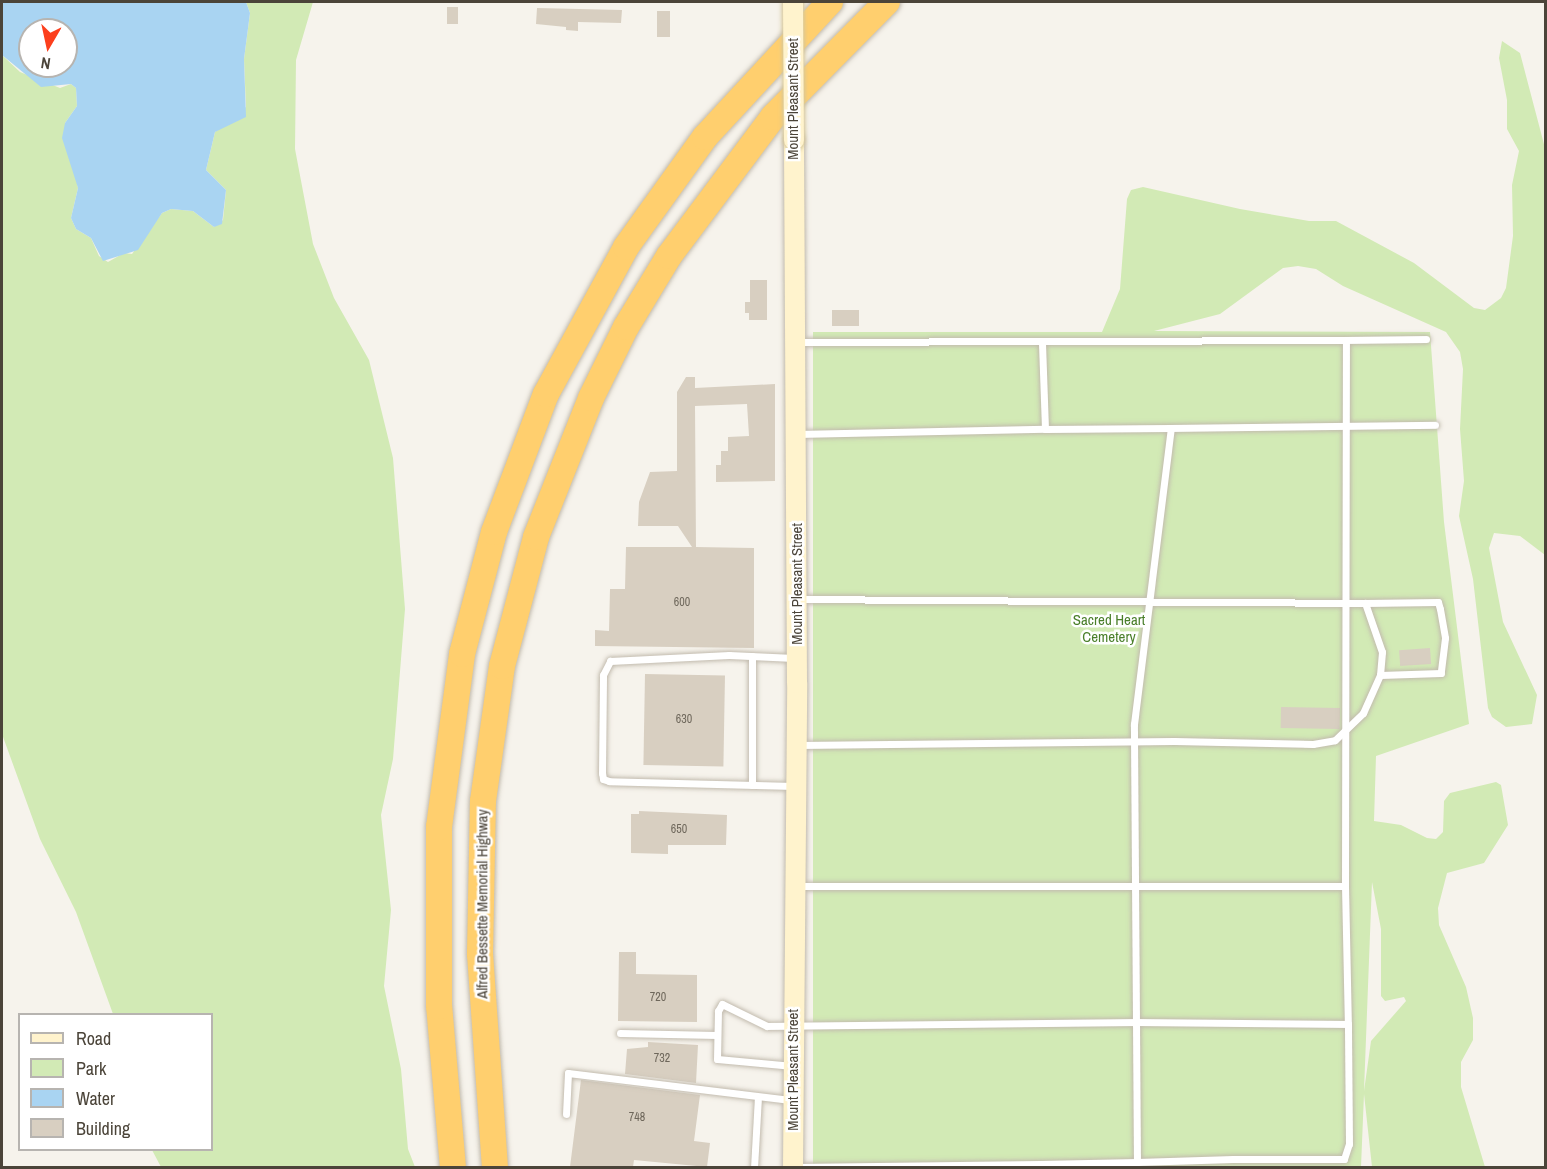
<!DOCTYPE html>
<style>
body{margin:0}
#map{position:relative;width:1547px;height:1169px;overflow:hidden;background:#f6f3ec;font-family:"Archivo Narrow",sans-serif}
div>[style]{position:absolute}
.green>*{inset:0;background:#d2eab5}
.water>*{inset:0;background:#a9d4f2}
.building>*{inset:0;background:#d8cfc1;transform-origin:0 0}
.roads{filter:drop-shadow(0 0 2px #c2bbae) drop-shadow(0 0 2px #c2bbae)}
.lane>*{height:7px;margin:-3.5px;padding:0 3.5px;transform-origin:3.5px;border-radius:3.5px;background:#fff}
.secondary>*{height:20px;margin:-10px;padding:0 10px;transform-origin:10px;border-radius:10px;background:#fff3cd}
.highway>*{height:26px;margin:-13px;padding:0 13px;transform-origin:13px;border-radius:13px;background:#ffcf6e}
.bridges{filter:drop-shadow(0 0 2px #d6c79b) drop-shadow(0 0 2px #d6c79b)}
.secondary-bridge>*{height:20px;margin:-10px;padding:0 10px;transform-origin:10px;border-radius:10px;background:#fff3cd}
span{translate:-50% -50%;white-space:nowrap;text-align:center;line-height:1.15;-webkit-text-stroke:5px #fff;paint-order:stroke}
.number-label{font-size:12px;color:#6e675b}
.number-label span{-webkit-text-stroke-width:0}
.street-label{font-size:15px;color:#4b4439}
.park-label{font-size:15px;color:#4a7f2a}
.frame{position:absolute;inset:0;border:3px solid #4b4439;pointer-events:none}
.legend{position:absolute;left:18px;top:1013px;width:195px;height:138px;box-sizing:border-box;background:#fff;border:2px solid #b7b4b0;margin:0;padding:8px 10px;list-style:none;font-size:18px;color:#4b4439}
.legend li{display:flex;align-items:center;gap:12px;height:30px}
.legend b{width:30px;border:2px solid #b7b4b0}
.north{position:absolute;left:18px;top:18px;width:60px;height:60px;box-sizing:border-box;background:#fff;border:2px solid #b7b4b0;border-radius:50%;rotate:189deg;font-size:16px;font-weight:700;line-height:24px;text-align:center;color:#4b4439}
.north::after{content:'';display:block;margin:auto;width:21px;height:27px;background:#fc3f1d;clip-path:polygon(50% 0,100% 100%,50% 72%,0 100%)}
</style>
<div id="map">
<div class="green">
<div style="clip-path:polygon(246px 2px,313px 2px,296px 60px,295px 149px,313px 244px,334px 298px,369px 360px,393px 458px,405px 609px,393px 759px,381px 815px,391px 910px,384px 986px,401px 1069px,408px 1149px,415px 1167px,161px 1167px,152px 1150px,212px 1150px,212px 1014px,113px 1014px,76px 912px,40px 839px,2px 734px,2px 55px,20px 72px,60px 88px,71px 84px,76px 88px,77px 106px,65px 123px,78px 188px,71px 218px,76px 229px,91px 238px,99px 256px,108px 262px,124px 253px,132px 254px,162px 213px,171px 209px,193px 211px,214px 227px,223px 220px,226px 190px,206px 170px,215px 132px,246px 107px,244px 59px,250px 13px)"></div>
<div style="clip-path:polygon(evenodd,1502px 41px,1520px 53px,1545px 148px,1545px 555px,1520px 536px,1494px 533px,1489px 548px,1503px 622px,1537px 695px,1532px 724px,1506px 727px,1492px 717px,1488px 708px,1473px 579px,1459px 516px,1464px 481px,1460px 429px,1463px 369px,1460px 352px,1446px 332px,1343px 286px,1316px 269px,1298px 266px,1283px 268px,1220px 314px,1154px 331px,1430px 332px,1444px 522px,1469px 724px,1376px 756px,1374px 821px,1401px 825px,1427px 838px,1436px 839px,1443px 832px,1444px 801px,1450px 793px,1496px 782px,1501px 785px,1508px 825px,1484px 863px,1447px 873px,1438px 908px,1439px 925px,1466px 987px,1473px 1018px,1473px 1040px,1461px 1062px,1461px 1087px,1485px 1167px,1372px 1167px,1364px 1094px,1361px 1167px,813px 1167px,813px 332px,1102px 332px,1120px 289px,1127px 199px,1131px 190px,1143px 187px,1240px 209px,1309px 221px,1336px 221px,1414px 263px,1474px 308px,1485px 310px,1501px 298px,1506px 288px,1513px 236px,1512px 185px,1519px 151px,1507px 129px,1507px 100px,1499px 58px,1502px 41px,1372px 882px,1381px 929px,1381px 996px,1385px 1001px,1404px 997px,1406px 1001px,1371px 1041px,1364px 1091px,1372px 882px)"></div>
</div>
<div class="water">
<div style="clip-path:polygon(evenodd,2px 2px,246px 2px,250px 13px,244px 59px,246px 117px,215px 132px,206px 170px,226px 190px,222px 224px,214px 227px,193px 211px,171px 209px,162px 213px,138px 250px,103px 261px,91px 238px,76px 229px,71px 218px,78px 188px,62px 138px,65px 123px,77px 106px,76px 88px,71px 84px,41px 87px,2px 55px,2px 2px,30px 30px,66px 30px,66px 66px,30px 66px,30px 30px)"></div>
</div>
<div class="building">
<div style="left:447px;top:7px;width:11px;height:17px"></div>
<div style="clip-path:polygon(537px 8px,622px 10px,621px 23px,578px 22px,578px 31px,566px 30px,566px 27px,536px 24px)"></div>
<div style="left:657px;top:11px;width:13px;height:26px"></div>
<div style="clip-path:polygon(750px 280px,767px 280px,767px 320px,749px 320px,749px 313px,745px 313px,745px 302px,750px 302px)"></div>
<div style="left:832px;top:310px;width:27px;height:16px"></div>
<div style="clip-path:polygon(686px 377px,695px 377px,695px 388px,775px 384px,775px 481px,716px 482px,716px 465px,721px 465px,721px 451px,728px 451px,728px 437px,749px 436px,747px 404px,695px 406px,696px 547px,754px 548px,754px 648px,595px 646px,595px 630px,609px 631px,610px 589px,625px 589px,626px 547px,692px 547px,678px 526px,638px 526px,639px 502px,650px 472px,677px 471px,677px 392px)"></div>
<div style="left:1430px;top:648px;width:16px;height:31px;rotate:86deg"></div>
<div style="left:645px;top:674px;width:80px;height:91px;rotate:1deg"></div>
<div style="left:1281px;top:707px;width:59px;height:21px;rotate:1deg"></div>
<div style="clip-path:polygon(639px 811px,727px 815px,726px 845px,668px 845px,668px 854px,631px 853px,631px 814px,639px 814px)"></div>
<div style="clip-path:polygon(619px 952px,636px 952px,636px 974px,697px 975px,697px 1022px,618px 1021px)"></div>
<div style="clip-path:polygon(648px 1042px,698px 1045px,696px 1083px,625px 1074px,627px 1049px,648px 1047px)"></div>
<div style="clip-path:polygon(581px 1080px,700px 1095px,694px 1141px,710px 1143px,707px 1167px,634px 1160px,633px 1167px,570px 1167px)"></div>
</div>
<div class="roads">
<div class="lane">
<div style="left:796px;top:342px;width:550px;rotate:-0.21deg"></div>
<div style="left:1045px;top:429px;width:126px;rotate:-0.5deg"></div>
<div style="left:797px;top:434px;width:248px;rotate:-1.2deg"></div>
<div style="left:1045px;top:429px;width:88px;rotate:-92deg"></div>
<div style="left:1365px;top:603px;width:73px;rotate:-0.8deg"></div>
<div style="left:1438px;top:602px;width:7px;rotate:74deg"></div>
<div style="left:1440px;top:609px;width:29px;rotate:80deg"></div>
<div style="left:1445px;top:638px;width:35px;rotate:97deg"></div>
<div style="left:1441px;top:673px;width:61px;rotate:178.1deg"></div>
<div style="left:752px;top:656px;width:129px;rotate:90deg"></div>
<div style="left:797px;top:745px;width:377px;rotate:-0.6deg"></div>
<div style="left:1174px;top:741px;width:139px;rotate:1.2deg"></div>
<div style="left:1313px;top:744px;width:22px;rotate:-10deg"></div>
<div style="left:1335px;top:740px;width:39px;rotate:-44deg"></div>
<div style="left:1363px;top:713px;width:42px;rotate:-65.9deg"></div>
<div style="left:1380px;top:675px;width:23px;rotate:-85deg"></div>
<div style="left:1382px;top:652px;width:52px;rotate:-109.1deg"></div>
<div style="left:1365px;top:603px;width:566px;rotate:-179.6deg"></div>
<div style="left:794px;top:786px;width:185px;rotate:-178.5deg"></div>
<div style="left:609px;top:781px;width:6px;rotate:-162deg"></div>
<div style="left:603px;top:779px;width:6px;rotate:-99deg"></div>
<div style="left:602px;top:773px;width:98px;rotate:-89.4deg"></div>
<div style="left:603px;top:675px;width:16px;rotate:-63deg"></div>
<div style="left:610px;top:661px;width:119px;rotate:-2.9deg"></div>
<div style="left:729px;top:655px;width:65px;rotate:2.6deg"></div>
<div style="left:799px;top:886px;width:546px"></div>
<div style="left:1345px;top:886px;width:546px;rotate:-89.9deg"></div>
<div style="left:1346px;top:340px;width:80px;rotate:-0.7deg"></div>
<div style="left:1345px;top:886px;width:138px;rotate:88.8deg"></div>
<div style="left:620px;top:1033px;width:97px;rotate:1.2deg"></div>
<div style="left:793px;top:1066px;width:76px;rotate:-174.7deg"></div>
<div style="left:717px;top:1059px;width:48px;rotate:-88.8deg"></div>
<div style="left:718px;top:1011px;width:8px;rotate:-60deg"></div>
<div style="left:722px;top:1004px;width:50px;rotate:26.1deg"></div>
<div style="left:767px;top:1026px;width:369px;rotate:-0.6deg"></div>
<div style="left:1136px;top:1022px;width:298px;rotate:-90.4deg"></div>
<div style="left:1134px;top:724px;width:298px;rotate:-82.9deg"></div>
<div style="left:1171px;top:428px;width:264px;rotate:-0.7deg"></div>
<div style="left:566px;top:1114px;width:41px;rotate:-87.2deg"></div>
<div style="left:568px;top:1073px;width:226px;rotate:6.9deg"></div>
<div style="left:796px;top:1167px;width:244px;rotate:-0.7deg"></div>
<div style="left:1040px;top:1164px;width:97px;rotate:-1.2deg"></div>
<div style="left:1137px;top:1162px;width:96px;rotate:-1.8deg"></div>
<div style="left:1233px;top:1159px;width:111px"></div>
<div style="left:1344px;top:1159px;width:16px;rotate:-72deg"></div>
<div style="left:1349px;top:1144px;width:120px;rotate:-90.5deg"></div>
<div style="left:1348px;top:1024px;width:212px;rotate:-179.5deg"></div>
<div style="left:1136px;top:1022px;width:140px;rotate:89.6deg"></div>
<div style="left:754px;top:1168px;width:71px;rotate:-86.8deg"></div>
</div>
<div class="secondary">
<div style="left:793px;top:1168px;width:485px;rotate:-89.5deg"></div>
<div style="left:797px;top:683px;width:543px;rotate:-90.32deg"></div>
</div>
<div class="highway">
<div style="left:453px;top:1168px;width:163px;rotate:-94.9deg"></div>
<div style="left:439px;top:1006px;width:179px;rotate:-90deg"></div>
<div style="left:439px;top:827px;width:175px;rotate:-82.4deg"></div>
<div style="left:462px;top:654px;width:126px;rotate:-75.3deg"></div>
<div style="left:494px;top:532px;width:147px;rotate:-69.4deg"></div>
<div style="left:546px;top:394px;width:167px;rotate:-61.4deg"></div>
<div style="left:626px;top:247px;width:135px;rotate:-54.3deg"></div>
<div style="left:705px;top:137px;width:184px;rotate:-47.2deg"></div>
<div style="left:495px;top:1168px;width:215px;rotate:-94deg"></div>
<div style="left:480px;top:954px;width:153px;rotate:-88.9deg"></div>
<div style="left:483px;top:801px;width:136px;rotate:-82deg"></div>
<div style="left:502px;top:666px;width:133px;rotate:-75.2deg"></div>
<div style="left:536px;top:537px;width:149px;rotate:-68.4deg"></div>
<div style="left:591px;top:398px;width:79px;rotate:-63.8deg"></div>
<div style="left:626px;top:327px;width:83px;rotate:-58.8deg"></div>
<div style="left:669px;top:256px;width:174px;rotate:-53.2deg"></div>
<div style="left:773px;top:117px;width:162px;rotate:-45.3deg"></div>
</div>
</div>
<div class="bridges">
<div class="secondary-bridge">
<div style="left:793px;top:2px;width:138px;rotate:89.6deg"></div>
</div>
</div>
<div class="number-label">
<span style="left:682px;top:603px">600</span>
<span style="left:684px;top:720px">630</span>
<span style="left:679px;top:830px">650</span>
<span style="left:658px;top:998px">720</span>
<span style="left:662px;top:1059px">732</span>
<span style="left:637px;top:1118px">748</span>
</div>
<div class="street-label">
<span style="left:793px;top:99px;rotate:-90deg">Mount Pleasant Street</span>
<span style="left:797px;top:584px;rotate:-90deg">Mount Pleasant Street</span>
<span style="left:482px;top:904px;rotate:-90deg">Alfred Bessette Memorial Highway</span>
<span style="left:793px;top:1070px;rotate:-90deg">Mount Pleasant Street</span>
</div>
<div class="park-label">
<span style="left:1109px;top:628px">Sacred Heart<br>Cemetery</span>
</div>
<div class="frame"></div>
<ul class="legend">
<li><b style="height:8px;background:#fff3cd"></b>Road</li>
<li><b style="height:16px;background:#d2eab5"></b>Park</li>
<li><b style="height:16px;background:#a9d4f2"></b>Water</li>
<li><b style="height:16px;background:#d8cfc1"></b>Building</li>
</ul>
<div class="north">N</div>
</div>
